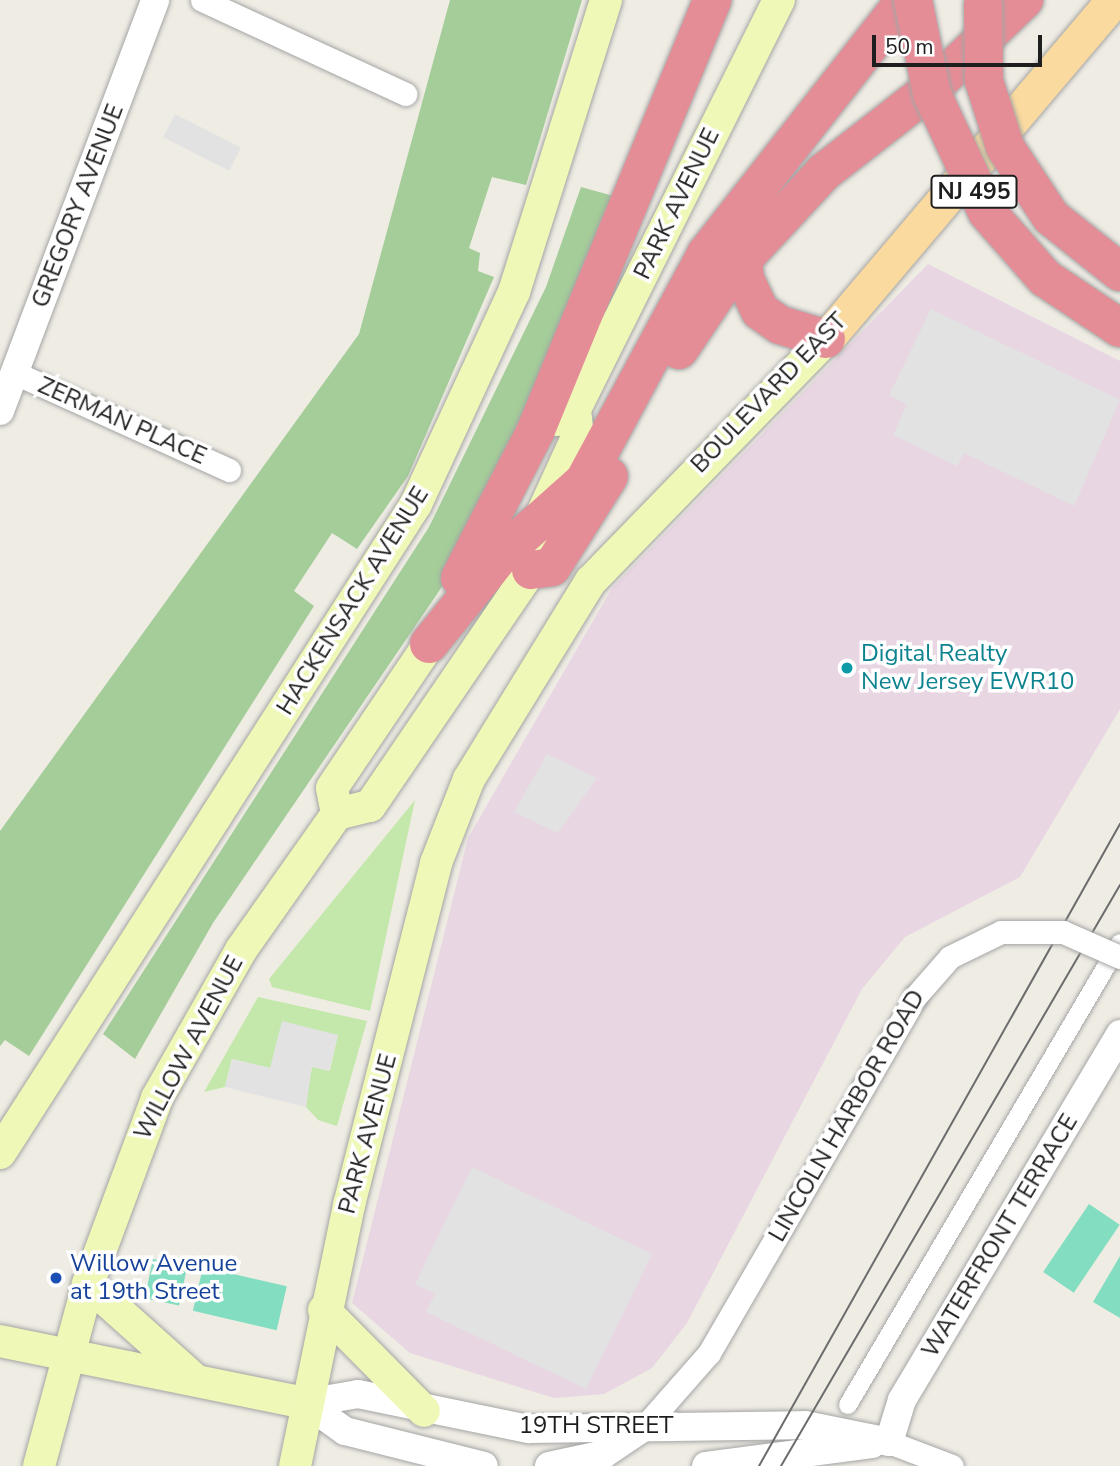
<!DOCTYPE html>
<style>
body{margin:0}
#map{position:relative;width:1120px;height:1466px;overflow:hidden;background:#efece4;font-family:"Nunito Sans",sans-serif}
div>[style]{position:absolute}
.industrial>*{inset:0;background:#e8d6e3}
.grass>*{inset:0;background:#c4e8ab}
.forest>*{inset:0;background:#a4cd99}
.pitch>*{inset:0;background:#83ddc1;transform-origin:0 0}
.parking>*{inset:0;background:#e2e2e2;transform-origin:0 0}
.roads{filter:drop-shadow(0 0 2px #a5a5a5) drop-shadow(0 0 2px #a5a5a5)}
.pedestrian>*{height:18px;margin:-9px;padding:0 9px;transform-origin:9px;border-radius:9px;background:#fff}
.minor>*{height:23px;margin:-11.5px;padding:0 11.5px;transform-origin:11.5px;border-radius:11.5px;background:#fff}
.tertiary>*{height:28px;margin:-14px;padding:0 14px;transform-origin:14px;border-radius:14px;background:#fff}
.secondary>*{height:32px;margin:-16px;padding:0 16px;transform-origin:16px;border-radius:16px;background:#f0f8b8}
.primary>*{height:35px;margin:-17.5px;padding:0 17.5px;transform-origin:17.5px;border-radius:17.5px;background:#fada9e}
.motorway>*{height:38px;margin:-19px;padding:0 19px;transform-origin:19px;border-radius:19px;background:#e58d96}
.tram>*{height:2px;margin:-1px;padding:0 1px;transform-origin:1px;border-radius:1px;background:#6c6c6c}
.bridges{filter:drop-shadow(0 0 2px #a5a5a5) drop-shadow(0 0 2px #a5a5a5)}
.minor-bridge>*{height:23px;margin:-11.5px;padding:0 11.5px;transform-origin:11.5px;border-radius:11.5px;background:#fff}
.motorway-bridge>*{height:38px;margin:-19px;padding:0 19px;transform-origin:19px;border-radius:19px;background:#e58d96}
.dots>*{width:19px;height:19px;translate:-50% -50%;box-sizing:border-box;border:4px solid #fff;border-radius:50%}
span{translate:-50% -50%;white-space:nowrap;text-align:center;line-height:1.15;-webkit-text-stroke:7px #fff;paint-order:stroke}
.shield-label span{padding:2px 5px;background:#fff;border:2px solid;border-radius:5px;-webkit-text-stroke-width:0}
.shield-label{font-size:23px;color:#1e1e1e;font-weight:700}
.street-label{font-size:24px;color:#1e1e1e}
.culture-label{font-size:24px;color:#0d838f}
.left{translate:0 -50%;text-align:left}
.transit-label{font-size:24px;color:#164399}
.scale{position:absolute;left:872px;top:35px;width:170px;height:32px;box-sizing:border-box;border:4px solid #1e1e1e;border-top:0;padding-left:9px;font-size:21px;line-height:24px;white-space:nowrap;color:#1e1e1e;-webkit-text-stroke:5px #fff;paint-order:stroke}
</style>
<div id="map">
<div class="industrial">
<div style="clip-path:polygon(928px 264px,1120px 361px,1120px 709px,1020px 877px,905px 937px,862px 989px,687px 1323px,652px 1368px,604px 1394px,554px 1398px,410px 1353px,352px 1303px,468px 838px,612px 588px)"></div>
</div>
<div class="grass">
<div style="clip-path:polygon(415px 800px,370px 1011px,272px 987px,269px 979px)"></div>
<div style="clip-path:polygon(258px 997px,367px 1021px,337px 1126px,318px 1120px,306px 1107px,306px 1092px,312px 1067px,330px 1070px,338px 1034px,270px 1068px,232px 1059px,225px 1087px,204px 1092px)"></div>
</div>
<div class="forest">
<div style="clip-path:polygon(450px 0,582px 0,526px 185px,492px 177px,469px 248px,480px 253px,478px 271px,494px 277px,408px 476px,357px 549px,332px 533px,294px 591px,314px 606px,29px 1056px,5px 1040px,0 1046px,0 831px,359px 334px)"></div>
<div style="clip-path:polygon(581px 187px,617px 197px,465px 553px,213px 923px,135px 1059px,103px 1034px,429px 527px,546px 287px)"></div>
</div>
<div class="pitch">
<div style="left:1089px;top:1204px;width:37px;height:82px;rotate:34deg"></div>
<div style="clip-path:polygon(1120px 1256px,1120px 1318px,1093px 1302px)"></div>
<div style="left:153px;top:1259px;width:35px;height:40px;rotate:12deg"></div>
<div style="left:203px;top:1267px;width:86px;height:45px;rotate:13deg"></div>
</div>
<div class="parking">
<div style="left:175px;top:114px;width:74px;height:26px;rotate:27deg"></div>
<div style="clip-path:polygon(931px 309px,1120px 400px,1074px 506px,964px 453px,957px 466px,893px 435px,907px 404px,889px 395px)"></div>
<div style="clip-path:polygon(547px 754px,597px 778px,558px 833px,514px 812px)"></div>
<div style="clip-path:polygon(282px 1021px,338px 1035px,329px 1071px,312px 1067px,306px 1107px,225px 1087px,232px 1059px,270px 1068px)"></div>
<div style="clip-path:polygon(472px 1167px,652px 1254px,586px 1389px,426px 1312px,435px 1294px,415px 1284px)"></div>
</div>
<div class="roads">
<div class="pedestrian">
<div style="left:848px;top:1405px;width:536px;rotate:-59.51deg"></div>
</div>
<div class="minor">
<div style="left:202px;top:0;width:224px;rotate:24.8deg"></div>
<div style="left:15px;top:373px;width:235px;rotate:24.4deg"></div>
<div style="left:644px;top:1427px;width:98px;rotate:-48.7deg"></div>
<div style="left:709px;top:1353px;width:411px;rotate:-59.9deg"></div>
<div style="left:889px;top:1442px;width:67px;rotate:20.9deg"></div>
</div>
<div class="tertiary">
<div style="left:0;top:411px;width:439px;rotate:-69.3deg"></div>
<div style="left:306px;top:1403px;width:53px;rotate:-9.8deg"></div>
<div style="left:358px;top:1394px;width:175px;rotate:11.6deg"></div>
<div style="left:529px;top:1429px;width:276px;rotate:-0.8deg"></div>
<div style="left:805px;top:1425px;width:86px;rotate:11.4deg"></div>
<div style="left:306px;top:1403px;width:48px;rotate:35.7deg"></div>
<div style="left:345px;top:1431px;width:143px;rotate:14.1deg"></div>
<div style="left:889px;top:1442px;width:44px;rotate:-72.8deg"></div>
<div style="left:902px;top:1400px;width:426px;rotate:-59.2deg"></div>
<div style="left:549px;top:1466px;width:56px;rotate:-12.3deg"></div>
<div style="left:604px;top:1454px;width:48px;rotate:-34deg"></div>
<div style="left:706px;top:1466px;width:167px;rotate:-7.5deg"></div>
</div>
<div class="secondary">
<div style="left:558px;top:420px;width:20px;rotate:-33deg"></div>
<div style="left:575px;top:409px;width:457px;rotate:-63.5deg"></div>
<div style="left:337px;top:814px;width:26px;rotate:-101deg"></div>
<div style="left:332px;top:788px;width:197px;rotate:-56deg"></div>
<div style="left:0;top:1153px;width:771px;rotate:-57.34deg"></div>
<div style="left:416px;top:504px;width:234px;rotate:-65.2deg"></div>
<div style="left:514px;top:292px;width:306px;rotate:-72.5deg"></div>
<div style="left:88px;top:1284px;width:138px;rotate:41.8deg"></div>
<div style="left:324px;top:1310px;width:142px;rotate:45.3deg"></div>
<div style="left:0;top:1341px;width:312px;rotate:11.5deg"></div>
<div style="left:39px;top:1466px;width:188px;rotate:-74.9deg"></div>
<div style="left:88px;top:1284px;width:198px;rotate:-69.6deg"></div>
<div style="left:157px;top:1098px;width:170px;rotate:-60.4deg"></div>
<div style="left:241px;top:950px;width:166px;rotate:-54.8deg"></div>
<div style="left:337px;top:814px;width:34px;rotate:-14deg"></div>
<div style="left:370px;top:806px;width:286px;rotate:-55.7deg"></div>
<div style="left:531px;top:570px;width:20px;rotate:-108deg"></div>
<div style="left:525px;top:551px;width:128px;rotate:-65.4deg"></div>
<div style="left:578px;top:435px;width:26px;rotate:-97deg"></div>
<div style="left:295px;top:1466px;width:267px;rotate:-78.3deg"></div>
<div style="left:349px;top:1205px;width:353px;rotate:-75.7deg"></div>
<div style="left:436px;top:863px;width:90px;rotate:-68.6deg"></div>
<div style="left:469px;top:779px;width:233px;rotate:-58.4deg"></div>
<div style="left:591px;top:581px;width:337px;rotate:-45.8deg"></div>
</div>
<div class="primary">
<div style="left:826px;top:339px;width:445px;rotate:-49.7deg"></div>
</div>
<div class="motorway">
<div style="left:741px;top:242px;width:37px;rotate:84deg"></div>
<div style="left:745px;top:279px;width:35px;rotate:65deg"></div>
<div style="left:760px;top:311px;width:24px;rotate:35deg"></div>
<div style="left:780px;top:325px;width:48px;rotate:16.9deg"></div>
<div style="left:679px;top:350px;width:95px;rotate:-56.1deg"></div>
<div style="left:732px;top:271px;width:135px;rotate:-47.1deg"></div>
<div style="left:824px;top:172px;width:138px;rotate:-37.9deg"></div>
<div style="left:933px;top:87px;width:126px;rotate:-43.7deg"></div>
<div style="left:531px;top:570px;width:21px;rotate:-8deg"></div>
<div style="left:552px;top:567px;width:107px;rotate:-57.9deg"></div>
<div style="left:460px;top:578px;width:166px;rotate:-62.8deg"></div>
<div style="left:536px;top:430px;width:465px;rotate:-67.7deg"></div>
<div style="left:429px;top:644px;width:114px;rotate:-51deg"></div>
<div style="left:501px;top:555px;width:111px;rotate:-41.7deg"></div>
<div style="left:584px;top:481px;width:258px;rotate:-61.7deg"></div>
<div style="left:706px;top:254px;width:323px;rotate:-51.9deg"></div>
</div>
</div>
<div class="tram">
<div style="left:759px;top:1466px;width:737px;rotate:-60.65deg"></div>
<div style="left:781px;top:1466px;width:673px;rotate:-59.74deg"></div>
</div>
<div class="bridges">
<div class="minor-bridge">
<div style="left:915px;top:997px;width:53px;rotate:-48.8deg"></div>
<div style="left:950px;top:957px;width:57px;rotate:-26.1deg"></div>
<div style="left:1001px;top:932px;width:62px"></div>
<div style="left:1063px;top:932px;width:62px;rotate:23.7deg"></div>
</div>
<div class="motorway-bridge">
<div style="left:913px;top:0;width:96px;rotate:78.6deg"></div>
<div style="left:932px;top:94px;width:130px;rotate:65deg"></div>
<div style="left:987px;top:212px;width:88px;rotate:48.7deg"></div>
<div style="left:1045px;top:278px;width:90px;rotate:33.7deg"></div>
<div style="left:983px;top:5px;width:76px;rotate:89.2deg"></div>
<div style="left:984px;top:81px;width:69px;rotate:72.3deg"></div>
<div style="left:1005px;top:147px;width:84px;rotate:56.7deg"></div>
<div style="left:1051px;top:217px;width:88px;rotate:38.6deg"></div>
</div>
</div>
<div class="dots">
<div style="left:847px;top:668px;background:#0f9aa8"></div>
<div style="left:56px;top:1278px;background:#1a4fb4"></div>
</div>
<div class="shield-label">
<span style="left:974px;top:192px">NJ 495</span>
</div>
<div class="street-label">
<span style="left:677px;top:204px;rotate:-64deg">PARK AVENUE</span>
<span style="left:78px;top:206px;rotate:-69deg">GREGORY AVENUE</span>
<span style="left:769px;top:393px;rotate:-46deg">BOULEVARD EAST</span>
<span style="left:122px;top:421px;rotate:24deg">ZERMAN PLACE</span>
<span style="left:353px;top:601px;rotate:-58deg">HACKENSACK AVENUE</span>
<span style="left:189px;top:1048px;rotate:-62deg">WILLOW AVENUE</span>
<span style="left:847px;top:1116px;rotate:-60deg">LINCOLN HARBOR ROAD</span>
<span style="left:368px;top:1134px;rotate:-75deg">PARK AVENUE</span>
<span style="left:1000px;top:1236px;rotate:-59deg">WATERFRONT TERRACE</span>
<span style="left:596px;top:1426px">19TH STREET</span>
</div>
<div class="culture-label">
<span class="left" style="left:861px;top:668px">Digital Realty<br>New Jersey EWR10</span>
</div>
<div class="transit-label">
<span class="left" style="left:70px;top:1278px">Willow Avenue<br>at 19th Street</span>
</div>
<div class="scale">50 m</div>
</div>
